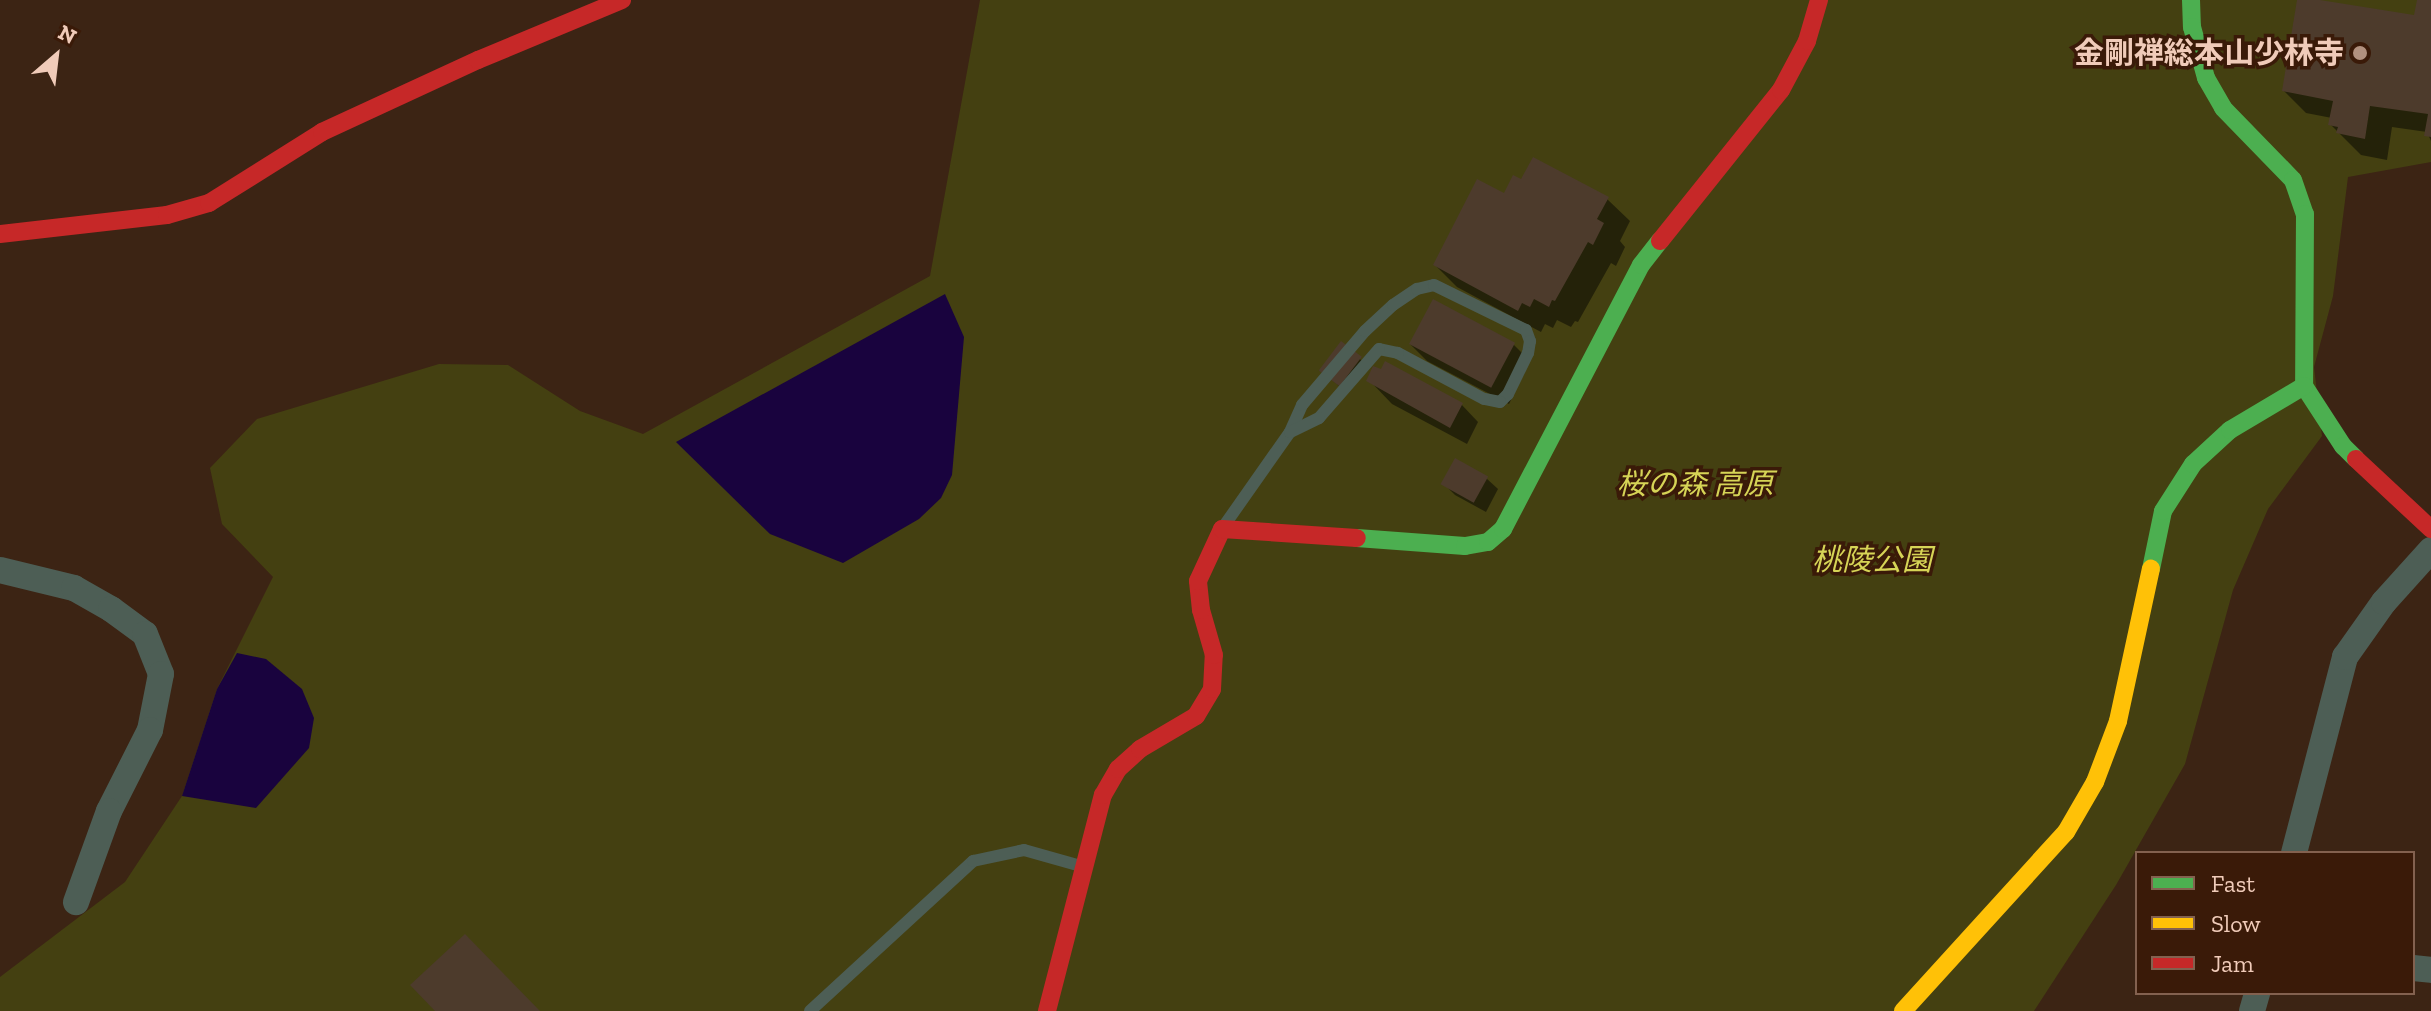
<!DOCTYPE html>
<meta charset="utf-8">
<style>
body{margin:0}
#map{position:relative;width:2431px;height:1011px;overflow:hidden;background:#3c2414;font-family:"Zilla Slab","Noto Sans JP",serif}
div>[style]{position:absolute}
.green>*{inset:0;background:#444011}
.water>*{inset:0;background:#19033e}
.shadow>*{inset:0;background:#0007}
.building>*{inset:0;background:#4d3b2c;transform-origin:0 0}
.lane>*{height:12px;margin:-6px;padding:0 6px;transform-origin:6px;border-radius:6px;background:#4d5e55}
.street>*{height:26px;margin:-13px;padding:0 13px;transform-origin:13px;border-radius:13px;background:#4d5e55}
.fast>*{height:18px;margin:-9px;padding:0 9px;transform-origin:9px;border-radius:9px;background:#4caf50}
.slow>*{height:18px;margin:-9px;padding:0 9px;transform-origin:9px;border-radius:9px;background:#ffc107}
.jam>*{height:18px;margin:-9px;padding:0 9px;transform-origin:9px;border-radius:9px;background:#c62828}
.dots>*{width:22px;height:22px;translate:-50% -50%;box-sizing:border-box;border:4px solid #3a1a08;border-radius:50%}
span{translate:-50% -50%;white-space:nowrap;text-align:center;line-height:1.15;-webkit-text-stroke:7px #3a1a08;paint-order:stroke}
.poi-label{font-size:30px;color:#f0cbb9;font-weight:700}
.right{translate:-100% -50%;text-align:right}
.park-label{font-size:30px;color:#d6d456;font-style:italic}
.legend{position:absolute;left:2135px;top:851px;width:280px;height:144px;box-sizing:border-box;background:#3a1a08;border:2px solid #83614f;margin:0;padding:10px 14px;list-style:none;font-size:24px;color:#f0cbb9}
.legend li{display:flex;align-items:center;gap:16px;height:40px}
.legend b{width:40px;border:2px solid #83614f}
.north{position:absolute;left:16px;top:16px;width:80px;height:80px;-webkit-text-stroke:6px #3a1a08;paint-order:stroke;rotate:28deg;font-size:22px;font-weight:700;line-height:32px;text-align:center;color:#f0cbb9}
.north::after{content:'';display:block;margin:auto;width:28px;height:36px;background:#f0cbb9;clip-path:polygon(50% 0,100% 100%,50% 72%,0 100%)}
</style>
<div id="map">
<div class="green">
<div style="clip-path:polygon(980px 0,2431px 0,2431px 162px,2348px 177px,2333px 296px,2314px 367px,2322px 436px,2268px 509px,2233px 590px,2185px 764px,2116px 885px,2034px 1011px,0 1011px,0 977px,125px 882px,182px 796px,217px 689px,273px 577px,222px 524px,210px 468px,257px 419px,439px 364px,508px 365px,580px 411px,643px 434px,930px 276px)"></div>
</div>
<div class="water">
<div style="clip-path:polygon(945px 294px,964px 337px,952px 475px,941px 498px,919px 519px,843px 563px,770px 534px,676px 442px)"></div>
<div style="clip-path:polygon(237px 653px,266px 659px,302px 689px,314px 718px,309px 748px,256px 808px,182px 796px,217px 689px)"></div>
</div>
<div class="shadow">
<div style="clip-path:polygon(2299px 0,2416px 17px,2419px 0,2431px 0,2431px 141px,2427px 132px,2392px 127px,2387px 160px,2361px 155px,2330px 124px,2332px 118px,2306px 113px,2284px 91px)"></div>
<div style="clip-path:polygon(1522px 181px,1607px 199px,1630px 221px,1620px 241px,1625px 247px,1616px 266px,1611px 263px,1578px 322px,1575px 321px,1571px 327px,1557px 320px,1553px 328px,1545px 324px,1541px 332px,1457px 287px,1435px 265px)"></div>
<div style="clip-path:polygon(1341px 344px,1366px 364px,1344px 390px,1325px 374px)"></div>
<div style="clip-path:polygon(1410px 344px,1513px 344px,1530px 361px,1509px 404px,1427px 361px)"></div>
<div style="clip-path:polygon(1369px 380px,1461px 404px,1478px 422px,1467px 444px,1392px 404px)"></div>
<div style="clip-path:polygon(1486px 478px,1498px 489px,1486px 512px,1455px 495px,1444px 484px)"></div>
</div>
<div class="building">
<div style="clip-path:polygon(2297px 0,2320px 0,2414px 15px,2417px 0,2431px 0,2431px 137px,2424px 136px,2428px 114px,2370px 106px,2365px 139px,2336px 133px,2338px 127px,2328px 125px,2333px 101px,2282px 91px)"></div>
<div style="clip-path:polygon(1533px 157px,1609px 197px,1597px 219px,1604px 223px,1593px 245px,1588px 242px,1555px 301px,1552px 300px,1549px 307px,1534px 299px,1530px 307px,1522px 303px,1518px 311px,1433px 265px,1477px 179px,1504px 193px,1513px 175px,1521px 179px)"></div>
<div style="left:1433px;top:299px;width:93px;height:51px;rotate:28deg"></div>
<div style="left:1341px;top:341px;width:26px;height:37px;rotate:37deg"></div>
<div style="clip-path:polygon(1385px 361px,1463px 403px,1450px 428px,1366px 381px,1373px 366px,1381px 369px)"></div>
<div style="left:1455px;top:458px;width:38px;height:30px;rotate:29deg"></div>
<div style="clip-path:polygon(465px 934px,540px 1011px,435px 1011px,410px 985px)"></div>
</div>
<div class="lane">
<div style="left:1226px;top:523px;width:111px;rotate:-54.9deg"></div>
<div style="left:1290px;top:432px;width:30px;rotate:-66deg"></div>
<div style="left:1302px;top:405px;width:97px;rotate:-49.6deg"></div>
<div style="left:1365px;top:331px;width:38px;rotate:-43deg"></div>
<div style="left:1393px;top:305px;width:29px;rotate:-34deg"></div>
<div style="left:1417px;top:289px;width:17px;rotate:-13deg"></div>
<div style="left:1434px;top:285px;width:102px;rotate:26.1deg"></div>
<div style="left:1526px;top:330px;width:12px;rotate:70deg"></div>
<div style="left:1530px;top:341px;width:12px;rotate:99deg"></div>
<div style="left:1528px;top:353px;width:46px;rotate:116deg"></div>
<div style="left:1508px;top:394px;width:11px;rotate:135deg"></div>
<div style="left:1500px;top:402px;width:16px;rotate:-169deg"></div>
<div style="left:1484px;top:399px;width:98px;rotate:-151.9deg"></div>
<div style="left:1398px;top:353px;width:19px;rotate:-168deg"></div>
<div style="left:1379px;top:349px;width:91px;rotate:131deg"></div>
<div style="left:1319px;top:418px;width:32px;rotate:154deg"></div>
<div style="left:810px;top:1011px;width:222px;rotate:-42.6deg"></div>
<div style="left:973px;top:861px;width:52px;rotate:-12.2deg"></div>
<div style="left:1024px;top:850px;width:59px;rotate:15.7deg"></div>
</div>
<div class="street">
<div style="left:0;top:570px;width:76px;rotate:13.7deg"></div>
<div style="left:74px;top:588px;width:43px;rotate:29.6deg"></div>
<div style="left:111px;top:609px;width:42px;rotate:36.3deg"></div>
<div style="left:145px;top:634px;width:43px;rotate:68.2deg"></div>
<div style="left:161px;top:674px;width:57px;rotate:101.1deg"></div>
<div style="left:150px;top:730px;width:91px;rotate:116.8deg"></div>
<div style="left:109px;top:811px;width:97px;rotate:109.9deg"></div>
<div style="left:2294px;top:853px;width:203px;rotate:-75.4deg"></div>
<div style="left:2345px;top:657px;width:67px;rotate:-54.7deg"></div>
<div style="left:2384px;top:602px;width:70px;rotate:-47.9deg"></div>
<div style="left:2413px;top:968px;width:18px;rotate:6deg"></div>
<div style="left:2252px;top:1011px;width:19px;rotate:-74deg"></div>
</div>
<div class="fast">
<div style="left:2191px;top:0;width:27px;rotate:88deg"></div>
<div style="left:2192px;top:27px;width:53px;rotate:74.6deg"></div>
<div style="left:2206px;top:78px;width:34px;rotate:60deg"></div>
<div style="left:2223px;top:108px;width:100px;rotate:45.8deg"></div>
<div style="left:2293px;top:180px;width:36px;rotate:71deg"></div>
<div style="left:2305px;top:214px;width:172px;rotate:90.3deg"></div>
<div style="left:2304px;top:386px;width:72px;rotate:57deg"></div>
<div style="left:2343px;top:446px;width:18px;rotate:45deg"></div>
<div style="left:1357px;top:538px;width:108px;rotate:4.2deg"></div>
<div style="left:1465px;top:546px;width:23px;rotate:-10deg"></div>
<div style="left:1488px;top:542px;width:20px;rotate:-41deg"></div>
<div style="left:1503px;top:529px;width:298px;rotate:-62.4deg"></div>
<div style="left:1641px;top:265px;width:31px;rotate:-52deg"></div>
<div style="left:2151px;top:569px;width:59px;rotate:-78.3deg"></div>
<div style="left:2163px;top:511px;width:56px;rotate:-57.4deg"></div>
<div style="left:2193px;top:464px;width:50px;rotate:-42.6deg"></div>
<div style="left:2230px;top:430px;width:86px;rotate:-30.7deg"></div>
</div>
<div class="slow">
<div style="left:1903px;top:1011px;width:242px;rotate:-47.7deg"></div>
<div style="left:2066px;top:832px;width:58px;rotate:-59.9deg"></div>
<div style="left:2095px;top:782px;width:65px;rotate:-69.3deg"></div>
<div style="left:2118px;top:721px;width:156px;rotate:-77.8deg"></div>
</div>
<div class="jam">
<div style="left:0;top:234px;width:168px;rotate:-6.5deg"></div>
<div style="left:167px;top:215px;width:44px;rotate:-15.9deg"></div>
<div style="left:209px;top:203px;width:133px;rotate:-32.1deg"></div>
<div style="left:322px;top:132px;width:172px;rotate:-24.8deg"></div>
<div style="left:478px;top:60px;width:156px;rotate:-22.6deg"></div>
<div style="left:1660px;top:241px;width:193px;rotate:-51.3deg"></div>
<div style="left:1781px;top:90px;width:55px;rotate:-62deg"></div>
<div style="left:1807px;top:41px;width:43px;rotate:-73.7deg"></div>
<div style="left:2356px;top:459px;width:103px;rotate:43deg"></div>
<div style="left:1047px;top:1011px;width:223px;rotate:-75.5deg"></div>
<div style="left:1103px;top:795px;width:30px;rotate:-60deg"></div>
<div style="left:1118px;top:769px;width:30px;rotate:-42deg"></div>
<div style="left:1140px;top:749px;width:65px;rotate:-30.5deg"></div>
<div style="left:1196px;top:716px;width:31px;rotate:-59deg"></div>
<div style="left:1212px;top:689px;width:34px;rotate:-87deg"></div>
<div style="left:1214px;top:655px;width:47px;rotate:-106.1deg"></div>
<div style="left:1201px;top:610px;width:29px;rotate:-96deg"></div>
<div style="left:1198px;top:581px;width:57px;rotate:-65.2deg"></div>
<div style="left:1222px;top:529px;width:135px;rotate:3.8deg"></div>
</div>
<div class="dots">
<div style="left:2360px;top:53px;background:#b1917f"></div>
</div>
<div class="poi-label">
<span class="right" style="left:2344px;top:53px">金剛禅総本山少林寺</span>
</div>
<div class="park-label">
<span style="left:1695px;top:484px">桜の森 高原</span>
<span style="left:1872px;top:560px">桃陵公園</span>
</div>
<ul class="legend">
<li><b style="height:10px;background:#4caf50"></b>Fast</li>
<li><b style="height:10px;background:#ffc107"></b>Slow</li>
<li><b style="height:10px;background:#c62828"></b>Jam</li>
</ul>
<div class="north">N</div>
</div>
